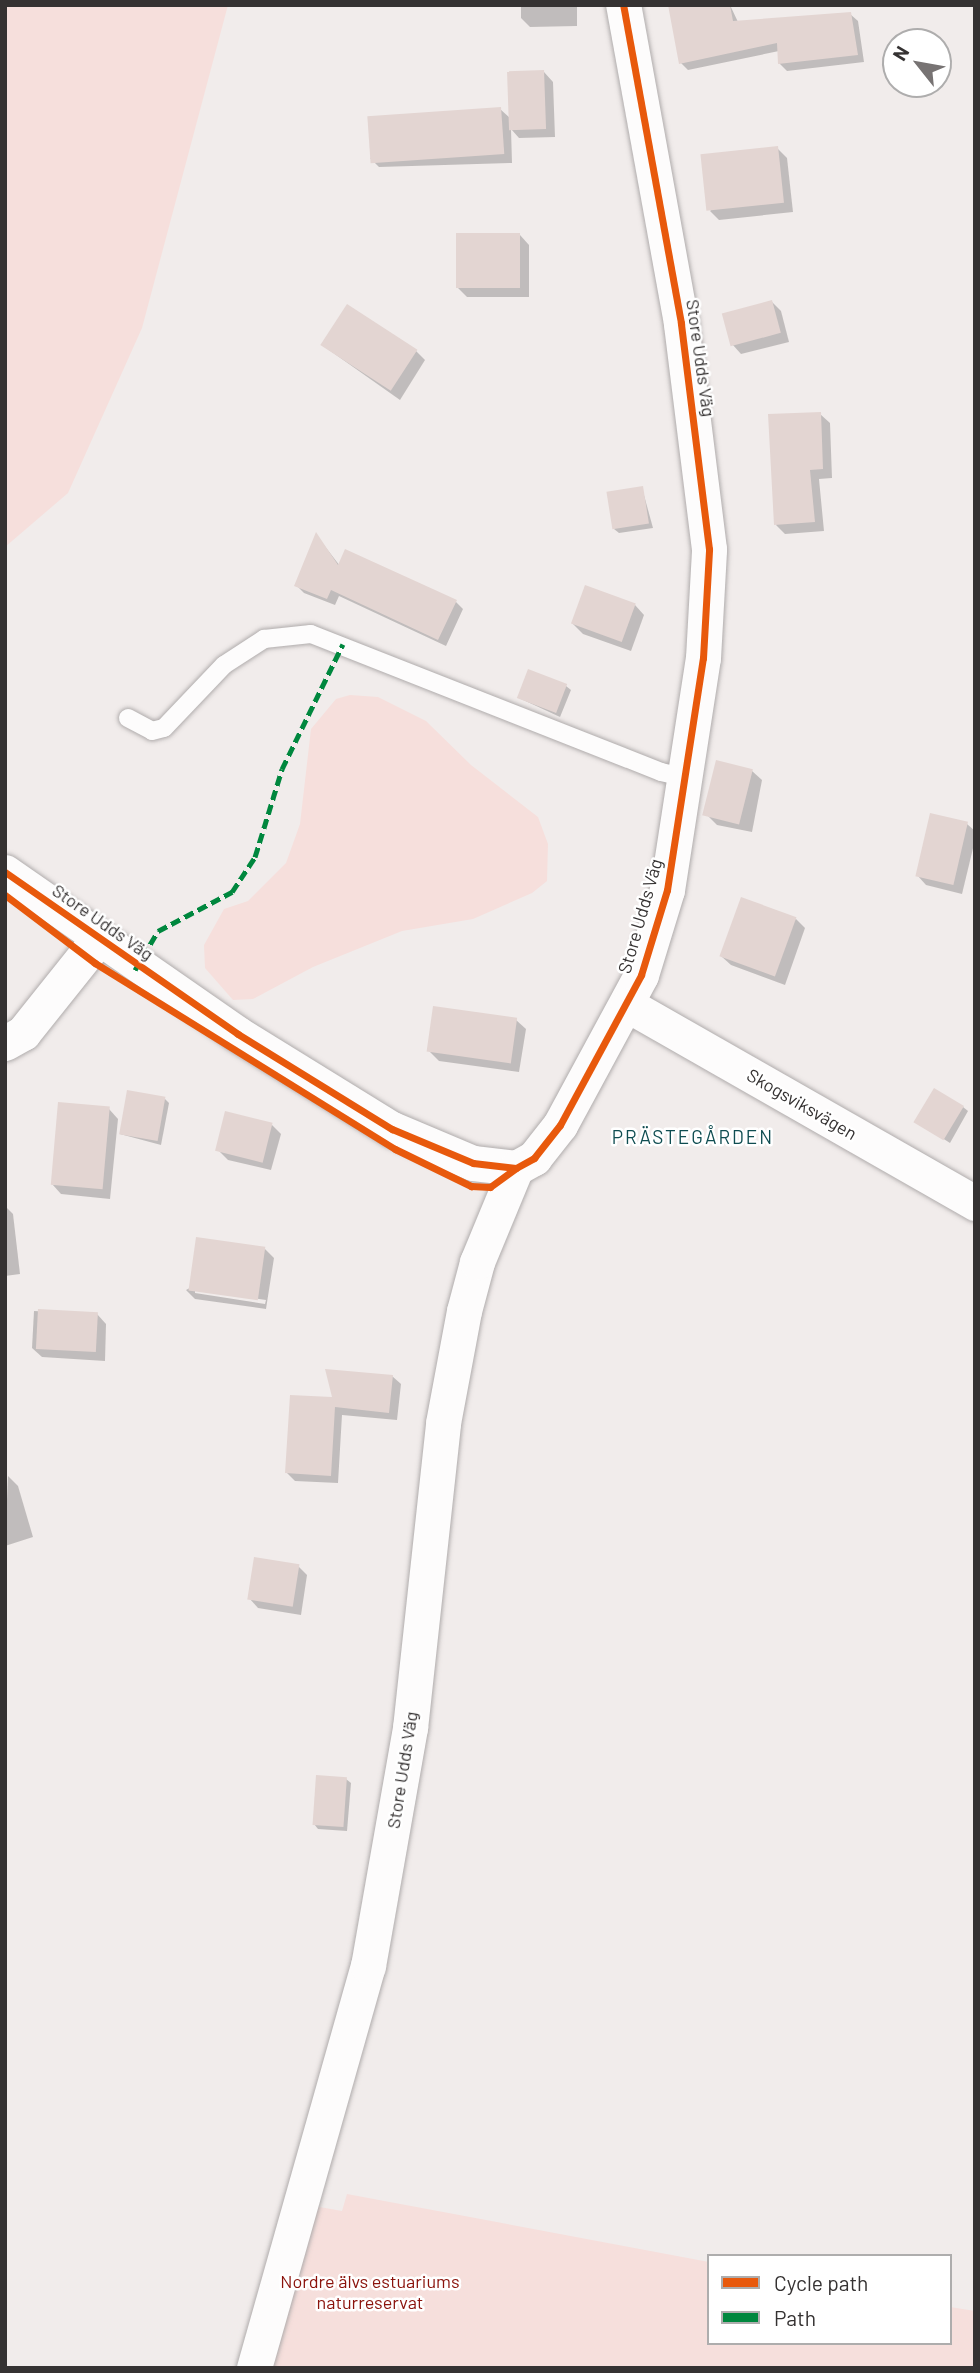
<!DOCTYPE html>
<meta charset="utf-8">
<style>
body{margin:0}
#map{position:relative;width:980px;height:2373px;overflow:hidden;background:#f1eceb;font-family:Barlow,sans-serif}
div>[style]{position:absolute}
.green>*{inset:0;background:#f6dfdc}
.shadow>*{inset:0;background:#0003}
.building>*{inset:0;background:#e3d5d2;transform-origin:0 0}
.roads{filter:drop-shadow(0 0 2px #b0acac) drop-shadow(0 0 2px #b0acac)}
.service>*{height:18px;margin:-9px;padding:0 9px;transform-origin:9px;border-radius:9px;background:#fdfcfc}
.minor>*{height:35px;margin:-17.5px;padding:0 17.5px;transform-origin:17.5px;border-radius:17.5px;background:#fdfcfc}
.quiet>*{height:5px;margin-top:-2.5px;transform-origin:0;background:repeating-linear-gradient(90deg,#00873e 0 10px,transparent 0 15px)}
.cycleway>*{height:7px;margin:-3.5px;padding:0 3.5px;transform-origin:3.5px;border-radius:3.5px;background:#e8590c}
span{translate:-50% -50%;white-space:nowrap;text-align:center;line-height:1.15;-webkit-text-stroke:5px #fff;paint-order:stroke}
.street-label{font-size:18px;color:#353232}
.park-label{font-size:18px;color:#8a120b}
.neighbourhood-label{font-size:19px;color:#0f4d51;letter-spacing:2px}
.frame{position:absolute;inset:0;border:7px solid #353232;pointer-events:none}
.legend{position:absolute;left:707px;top:2254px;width:245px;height:91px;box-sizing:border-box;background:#fff;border:2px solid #aeadad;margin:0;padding:9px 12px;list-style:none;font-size:21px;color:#353232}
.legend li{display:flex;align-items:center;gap:14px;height:35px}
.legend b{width:35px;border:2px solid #aeadad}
.north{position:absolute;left:882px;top:28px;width:70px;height:70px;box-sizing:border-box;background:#fff;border:2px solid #aeadad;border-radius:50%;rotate:301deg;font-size:19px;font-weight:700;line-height:28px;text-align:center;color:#353232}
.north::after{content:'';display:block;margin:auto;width:24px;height:32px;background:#777373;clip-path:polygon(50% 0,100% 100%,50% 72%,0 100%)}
</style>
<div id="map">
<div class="green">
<div style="clip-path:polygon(5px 5px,228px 5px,142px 328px,68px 493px,5px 547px)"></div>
<div style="clip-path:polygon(350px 695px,378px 697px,426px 721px,471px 765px,538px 817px,548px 844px,547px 881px,532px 893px,473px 919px,402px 931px,313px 967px,253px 999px,233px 1000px,205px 968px,204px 945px,224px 909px,248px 901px,286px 863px,300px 824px,311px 729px,336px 699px)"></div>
<div style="clip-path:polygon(347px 2194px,709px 2262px,709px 2343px,950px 2343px,950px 2307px,975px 2311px,975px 2368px,268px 2368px,314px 2206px,342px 2211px)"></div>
</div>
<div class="shadow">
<div style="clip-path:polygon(521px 5px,577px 5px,577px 26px,530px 27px,521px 18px)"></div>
<div style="clip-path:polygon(730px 5px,738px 22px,850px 14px,858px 21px,864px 62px,787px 71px,779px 63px,779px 51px,688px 70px,681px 63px)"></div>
<div style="clip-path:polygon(544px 72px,553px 82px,555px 137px,519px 138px,511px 129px,512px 163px,379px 167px,370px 158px,500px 109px,510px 118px)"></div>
<div style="clip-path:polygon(777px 148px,787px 158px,793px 212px,719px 220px,710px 211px)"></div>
<div style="clip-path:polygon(520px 235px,529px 245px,529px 297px,467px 297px,457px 287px)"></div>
<div style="clip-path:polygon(772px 302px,781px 311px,789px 342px,741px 354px,732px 344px)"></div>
<div style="clip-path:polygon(322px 345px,416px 351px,425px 360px,400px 400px)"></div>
<div style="clip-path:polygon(820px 414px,830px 423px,832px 478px,819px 479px,824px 531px,785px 534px,776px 525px)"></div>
<div style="clip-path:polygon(642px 488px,653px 528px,619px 533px,614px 529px)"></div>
<div style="clip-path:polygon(317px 536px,340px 566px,456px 602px,463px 609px,446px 646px,339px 596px,335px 605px,304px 593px,296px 585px)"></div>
<div style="clip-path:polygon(635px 605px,644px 615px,631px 651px,583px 634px,573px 624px)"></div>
<div style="clip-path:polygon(566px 686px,571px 690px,560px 717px,519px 698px)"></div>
<div style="clip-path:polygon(752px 771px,762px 780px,752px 832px,717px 825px,708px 816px)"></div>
<div style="clip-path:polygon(967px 824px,975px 831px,975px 840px,962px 894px,926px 885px,917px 875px)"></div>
<div style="clip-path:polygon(796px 919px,805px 928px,785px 985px,731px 965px,721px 956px)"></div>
<div style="clip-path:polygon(516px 1020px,526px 1029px,519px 1072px,439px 1061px,429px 1051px)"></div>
<div style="clip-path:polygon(164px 1098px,169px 1103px,161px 1145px,120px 1134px)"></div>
<div style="clip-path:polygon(963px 1107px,968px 1111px,950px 1143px,917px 1122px)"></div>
<div style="clip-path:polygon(109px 1109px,118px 1119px,110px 1199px,61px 1194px,52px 1184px)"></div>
<div style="clip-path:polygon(271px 1124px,281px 1134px,271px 1170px,228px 1160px,218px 1150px)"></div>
<div style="clip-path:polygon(5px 1206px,13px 1214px,20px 1274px,5px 1276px)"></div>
<div style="clip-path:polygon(evenodd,264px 1248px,274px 1258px,266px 1309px,195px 1299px,186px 1290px,264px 1248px,195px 1290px,266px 1300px,265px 1304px,195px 1293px,195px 1290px)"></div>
<div style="clip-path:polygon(34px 1311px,97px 1314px,106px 1324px,105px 1361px,42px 1357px,32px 1348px)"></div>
<div style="clip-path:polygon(392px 1376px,401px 1384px,397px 1420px,342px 1415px,338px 1483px,295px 1481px,287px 1473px,334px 1399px)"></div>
<div style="clip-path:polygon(8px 1476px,18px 1486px,33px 1537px,5px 1546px)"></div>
<div style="clip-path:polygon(298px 1566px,307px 1575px,301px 1615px,258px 1608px,249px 1598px)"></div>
<div style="clip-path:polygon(346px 1779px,351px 1783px,347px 1831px,318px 1829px,314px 1824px)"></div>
</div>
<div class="building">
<div style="clip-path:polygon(668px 5px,730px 5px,733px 21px,851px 12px,858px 55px,778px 64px,777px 43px,679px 64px)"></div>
<div style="left:544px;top:70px;width:59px;height:37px;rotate:88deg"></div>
<div style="left:501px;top:107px;width:47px;height:134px;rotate:86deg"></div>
<div style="left:778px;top:146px;width:57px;height:78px;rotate:84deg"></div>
<div style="left:456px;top:233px;width:64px;height:55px"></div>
<div style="left:772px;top:300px;width:34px;height:52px;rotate:75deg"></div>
<div style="left:347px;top:304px;width:84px;height:49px;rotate:33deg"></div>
<div style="clip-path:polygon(821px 412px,823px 469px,810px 470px,815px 522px,774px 525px,768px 414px)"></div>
<div style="left:643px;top:486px;width:38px;height:37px;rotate:81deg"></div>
<div style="clip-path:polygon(316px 532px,338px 565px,345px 549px,457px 600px,438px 640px,331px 590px,327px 599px,294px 586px)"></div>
<div style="left:585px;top:585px;width:54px;height:41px;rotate:20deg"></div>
<div style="left:528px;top:669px;width:42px;height:31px;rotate:21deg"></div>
<div style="left:716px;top:760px;width:38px;height:57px;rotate:14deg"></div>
<div style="left:930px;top:813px;width:39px;height:65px;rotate:13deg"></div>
<div style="left:741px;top:897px;width:59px;height:63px;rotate:20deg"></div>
<div style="left:433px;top:1006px;width:85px;height:46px;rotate:8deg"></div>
<div style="left:934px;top:1088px;width:35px;height:40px;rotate:31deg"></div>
<div style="left:127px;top:1090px;width:39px;height:45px;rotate:10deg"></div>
<div style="left:58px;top:1102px;width:52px;height:83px;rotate:5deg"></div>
<div style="left:225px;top:1111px;width:49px;height:41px;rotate:14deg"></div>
<div style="left:196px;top:1237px;width:70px;height:54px;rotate:8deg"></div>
<div style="left:38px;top:1309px;width:60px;height:40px;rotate:3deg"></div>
<div style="clip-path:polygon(325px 1369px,393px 1375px,389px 1413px,335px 1407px,331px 1476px,285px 1473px,290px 1395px,332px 1397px)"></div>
<div style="left:254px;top:1557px;width:46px;height:43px;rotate:9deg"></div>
<div style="left:316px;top:1775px;width:31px;height:50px;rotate:4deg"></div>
</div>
<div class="roads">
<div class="service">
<div style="left:128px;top:718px;width:27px;rotate:28deg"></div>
<div style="left:152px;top:731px;width:12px;rotate:-14deg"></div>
<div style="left:164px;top:728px;width:87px;rotate:-46.4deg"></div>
<div style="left:224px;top:665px;width:48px;rotate:-33deg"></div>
<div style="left:264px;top:639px;width:47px;rotate:-6.1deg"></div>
<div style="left:311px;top:634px;width:376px;rotate:21.5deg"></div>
<div style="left:661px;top:772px;width:26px;rotate:13deg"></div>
</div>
<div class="minor">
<div style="left:5px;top:872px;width:284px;rotate:34.8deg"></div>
<div style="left:238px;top:1034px;width:181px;rotate:31.7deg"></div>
<div style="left:392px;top:1129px;width:88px;rotate:22.8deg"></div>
<div style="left:473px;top:1163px;width:43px;rotate:6.6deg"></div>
<div style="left:516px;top:1168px;width:21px;rotate:-29deg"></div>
<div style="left:534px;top:1158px;width:42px;rotate:-51.8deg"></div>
<div style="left:560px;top:1125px;width:170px;rotate:-61.6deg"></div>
<div style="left:641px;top:975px;width:89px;rotate:-73deg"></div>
<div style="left:667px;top:890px;width:235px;rotate:-81.2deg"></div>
<div style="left:703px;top:658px;width:109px;rotate:-86.8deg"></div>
<div style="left:709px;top:549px;width:228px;rotate:-97.1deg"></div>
<div style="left:681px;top:323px;width:323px;rotate:-100.3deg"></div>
<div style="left:628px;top:1005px;width:400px;rotate:29.7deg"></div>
<div style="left:5px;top:1043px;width:21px;rotate:-29deg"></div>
<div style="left:23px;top:1033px;width:120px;rotate:-51.4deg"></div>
<div style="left:254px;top:2368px;width:418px;rotate:-74.2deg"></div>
<div style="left:368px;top:1966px;width:242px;rotate:-80deg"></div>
<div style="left:410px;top:1728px;width:307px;rotate:-83.8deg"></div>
<div style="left:443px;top:1423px;width:114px;rotate:-79.4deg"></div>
<div style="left:464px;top:1311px;width:51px;rotate:-75.1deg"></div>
<div style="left:477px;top:1262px;width:102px;rotate:-67.5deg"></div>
</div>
</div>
<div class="quiet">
<div style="left:135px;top:970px;width:45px;rotate:-59.5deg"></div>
<div style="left:158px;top:931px;width:84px;rotate:-27.8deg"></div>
<div style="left:232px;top:892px;width:42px;rotate:-56.7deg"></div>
<div style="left:255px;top:857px;width:92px;rotate:-72.9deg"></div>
<div style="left:282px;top:769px;width:139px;rotate:-64deg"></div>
</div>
<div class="cycleway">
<div style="left:5px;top:872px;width:284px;rotate:34.8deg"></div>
<div style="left:238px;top:1034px;width:181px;rotate:31.7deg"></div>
<div style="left:392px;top:1129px;width:88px;rotate:22.8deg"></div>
<div style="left:473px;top:1163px;width:43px;rotate:6.6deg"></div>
<div style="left:516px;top:1168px;width:21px;rotate:-29deg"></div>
<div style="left:534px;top:1158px;width:42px;rotate:-51.8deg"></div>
<div style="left:560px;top:1125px;width:170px;rotate:-61.6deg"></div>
<div style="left:641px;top:975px;width:89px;rotate:-73deg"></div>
<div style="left:667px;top:890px;width:235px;rotate:-81.2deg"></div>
<div style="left:703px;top:658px;width:109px;rotate:-86.8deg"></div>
<div style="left:709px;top:549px;width:228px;rotate:-97.1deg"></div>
<div style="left:681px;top:323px;width:323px;rotate:-100.3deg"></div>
<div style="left:5px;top:895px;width:113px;rotate:37.1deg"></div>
<div style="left:95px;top:963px;width:353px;rotate:31.8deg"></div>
<div style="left:395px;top:1149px;width:85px;rotate:26deg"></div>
<div style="left:471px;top:1186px;width:19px;rotate:3deg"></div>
<div style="left:490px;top:1187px;width:32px;rotate:-36deg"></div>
</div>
<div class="street-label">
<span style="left:701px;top:358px;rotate:82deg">Store Udds Väg</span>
<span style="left:640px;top:916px;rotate:-74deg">Store Udds Väg</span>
<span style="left:103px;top:922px;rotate:35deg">Store Udds Väg</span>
<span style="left:802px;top:1104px;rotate:30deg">Skogsviksvägen</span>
<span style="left:402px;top:1770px;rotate:-81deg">Store Udds Väg</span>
</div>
<div class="park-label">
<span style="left:370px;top:2292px">Nordre älvs estuariums<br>naturreservat</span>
</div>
<div class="neighbourhood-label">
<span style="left:693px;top:1137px">PRÄSTEGÅRDEN</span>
</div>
<div class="frame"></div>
<ul class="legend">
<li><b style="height:9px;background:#e8590c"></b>Cycle path</li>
<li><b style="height:9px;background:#00873e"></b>Path</li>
</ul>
<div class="north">N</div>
</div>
